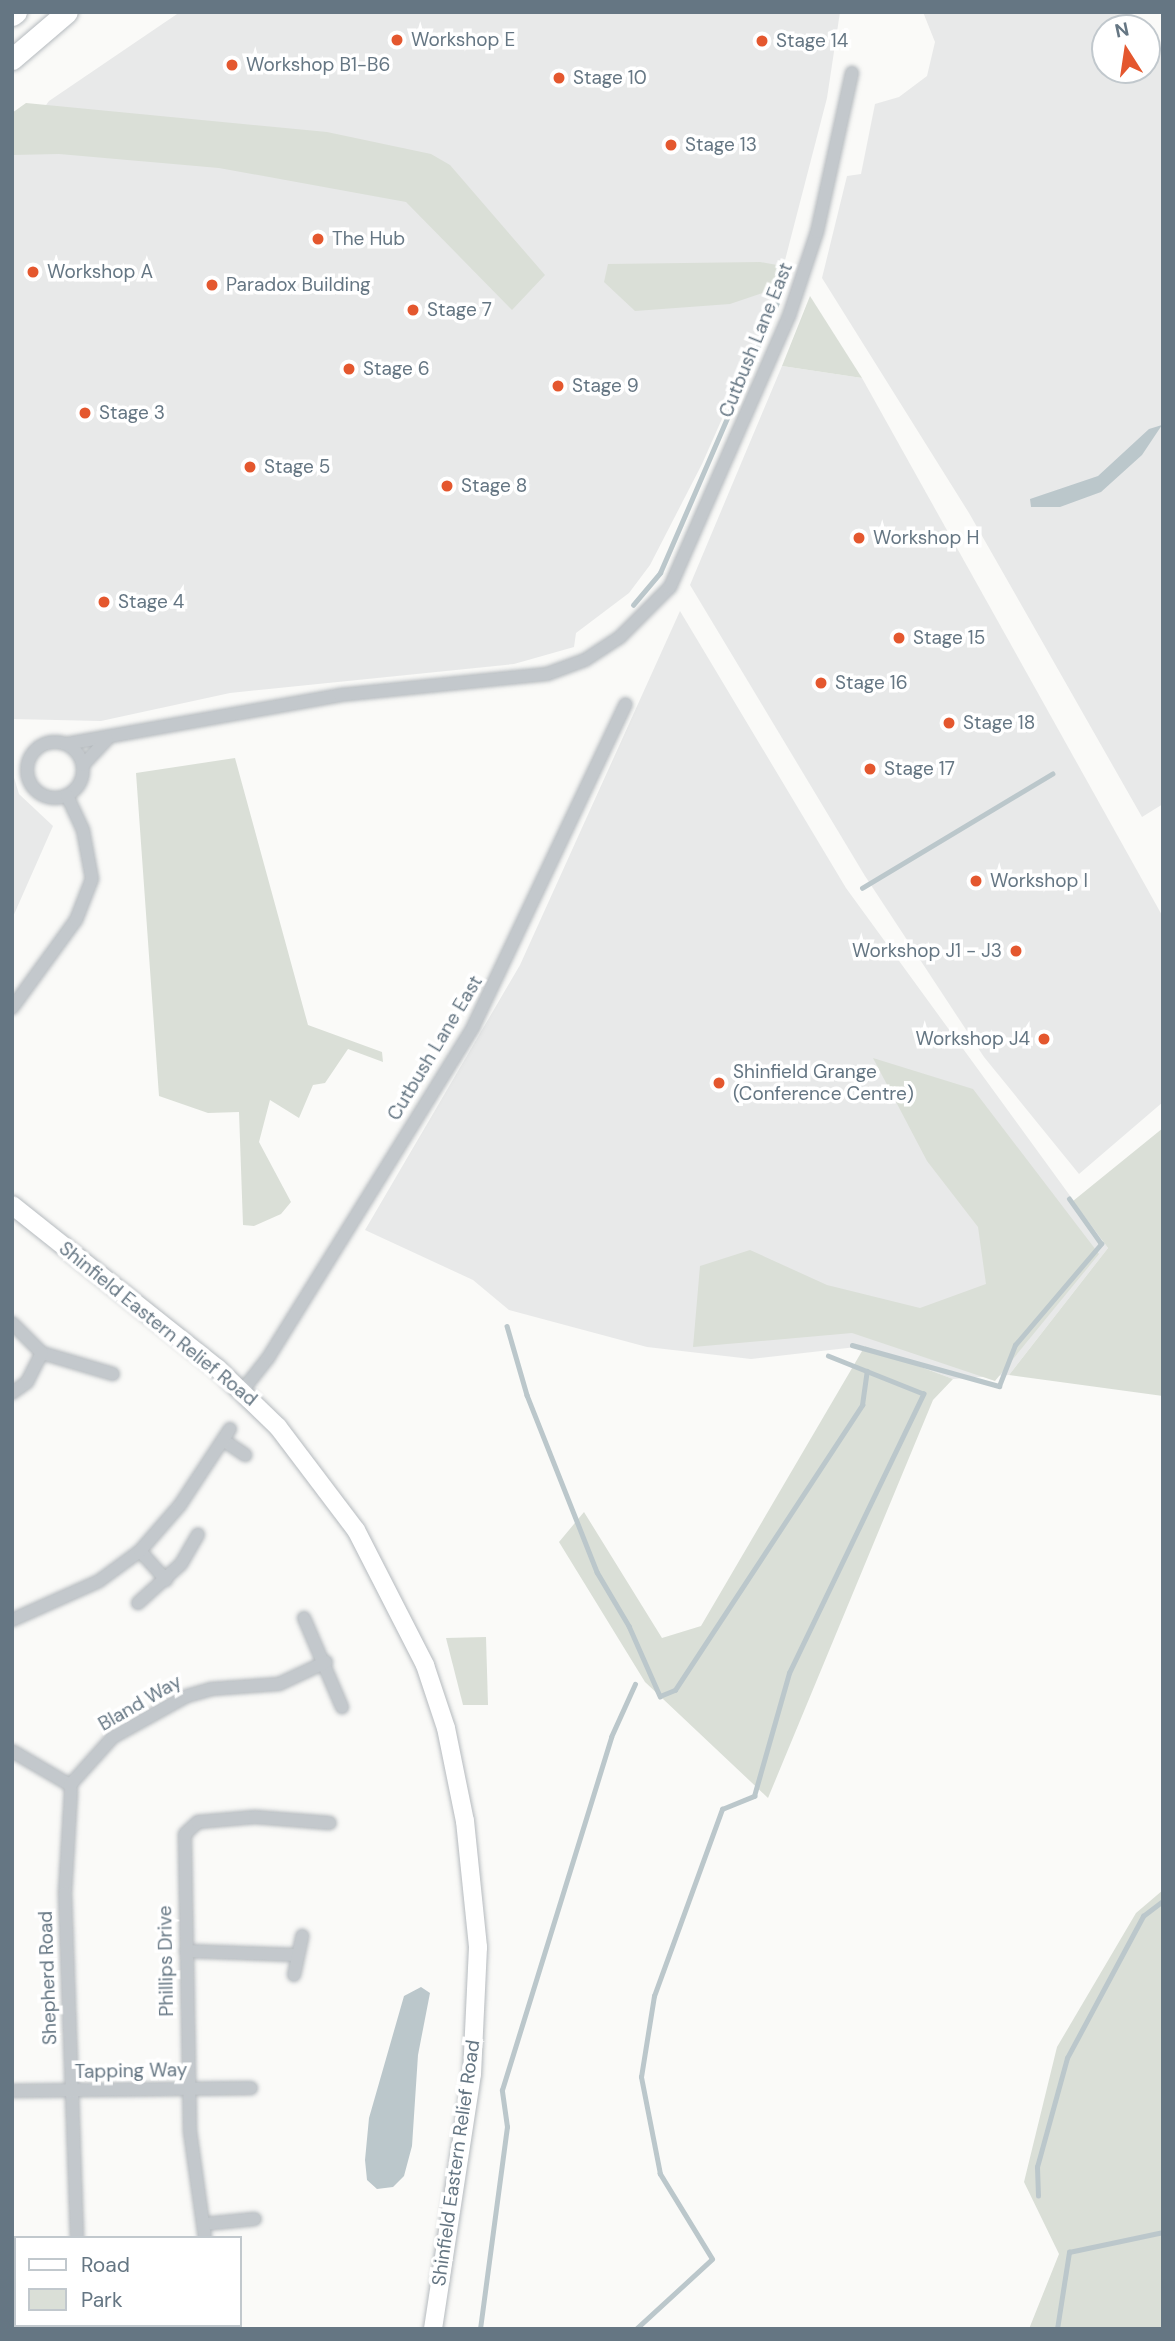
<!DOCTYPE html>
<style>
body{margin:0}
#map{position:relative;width:1175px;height:2341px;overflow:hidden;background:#fafaf8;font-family:"DM Sans",sans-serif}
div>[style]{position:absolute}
.built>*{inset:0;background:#e8e9e9}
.green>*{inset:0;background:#dadfd7}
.water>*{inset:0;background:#bbc7cb}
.stream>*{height:4.5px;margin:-2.25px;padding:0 2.25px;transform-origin:2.25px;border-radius:2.25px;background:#bbc7cb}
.roads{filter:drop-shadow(0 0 2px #b5babe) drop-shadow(0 0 2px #b5babe)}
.street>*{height:12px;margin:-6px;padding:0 6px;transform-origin:6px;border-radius:6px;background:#c3c8cc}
.street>.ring{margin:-6px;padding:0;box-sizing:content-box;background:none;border:12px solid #c3c8cc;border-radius:50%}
.primary>*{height:18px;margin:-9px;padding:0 9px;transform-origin:9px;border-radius:9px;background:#fff}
.highway>*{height:21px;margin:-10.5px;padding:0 10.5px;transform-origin:10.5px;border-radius:10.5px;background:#fff}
.dots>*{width:19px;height:19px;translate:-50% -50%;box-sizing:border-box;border:4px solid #fff;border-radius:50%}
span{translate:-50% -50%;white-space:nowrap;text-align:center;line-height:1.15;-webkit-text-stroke:7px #fff;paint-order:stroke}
.poi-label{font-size:19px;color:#657683}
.left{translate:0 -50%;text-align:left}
.right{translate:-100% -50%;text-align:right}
.street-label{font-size:19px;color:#657683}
.frame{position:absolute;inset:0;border:14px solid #657683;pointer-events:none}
.legend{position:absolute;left:14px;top:2236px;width:228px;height:91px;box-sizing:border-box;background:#fff;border:2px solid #c1c8cd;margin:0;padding:9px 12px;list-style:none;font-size:21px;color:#657683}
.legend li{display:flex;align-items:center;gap:14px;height:35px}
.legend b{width:35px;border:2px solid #c1c8cd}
.north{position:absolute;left:1091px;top:14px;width:70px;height:70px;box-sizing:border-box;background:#fff;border:2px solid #c1c8cd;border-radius:50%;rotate:348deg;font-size:19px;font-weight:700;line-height:28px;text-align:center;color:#657683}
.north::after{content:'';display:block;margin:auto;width:24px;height:32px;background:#e4572e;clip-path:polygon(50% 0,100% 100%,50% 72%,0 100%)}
</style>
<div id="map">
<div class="built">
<div style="clip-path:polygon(180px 12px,840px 12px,827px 98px,775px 299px,702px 464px,650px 565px,629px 593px,576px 633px,574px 647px,514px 664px,230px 693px,101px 721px,12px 719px,12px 151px,49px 101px)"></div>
<div style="clip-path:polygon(923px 12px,1128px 12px,1140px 28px,1105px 28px,1105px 70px,1147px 70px,1147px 38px,1163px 59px,1163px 804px,1142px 817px,969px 513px,822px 278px,847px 176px,861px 174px,875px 104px,899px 97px,927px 76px,935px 42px)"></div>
<div style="clip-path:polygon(782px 366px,862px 378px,1163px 917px,1163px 1102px,1079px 1174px,984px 1057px,865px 876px,690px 585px)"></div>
<div style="clip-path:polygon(680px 611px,846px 888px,1108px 1248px,1009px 1375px,953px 1379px,865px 1346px,751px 1359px,647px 1347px,509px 1310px,473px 1280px,365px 1230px,520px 965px)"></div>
<div style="clip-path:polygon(12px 771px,19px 794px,53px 826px,12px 919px)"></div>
</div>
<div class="green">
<div style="clip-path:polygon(26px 103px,327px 132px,431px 154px,450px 165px,545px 275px,512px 310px,406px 202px,219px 168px,59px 154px,12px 155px,12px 113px)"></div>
<div style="clip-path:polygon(760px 262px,788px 267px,780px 287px,730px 304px,635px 311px,604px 282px,608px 264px)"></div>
<div style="clip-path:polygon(810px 296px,862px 378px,782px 366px)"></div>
<div style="clip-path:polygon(235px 758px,308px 1025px,382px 1052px,383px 1062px,348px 1049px,325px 1083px,313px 1085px,299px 1118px,270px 1100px,259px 1142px,291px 1202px,281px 1214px,254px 1226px,243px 1225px,239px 1112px,208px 1113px,159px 1096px,136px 773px)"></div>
<div style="clip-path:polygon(873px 1058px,973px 1089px,1099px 1254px,995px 1381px,852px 1333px,693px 1347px,700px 1266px,750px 1250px,827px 1285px,920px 1308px,986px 1284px,978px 1227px,927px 1161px)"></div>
<div style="clip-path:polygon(1163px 1128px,1163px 1396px,1009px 1375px,1108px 1248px,1073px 1201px)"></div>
<div style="clip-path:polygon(865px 1346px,953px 1379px,933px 1400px,768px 1798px,645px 1682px,559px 1542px,584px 1512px,662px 1638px,701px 1626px)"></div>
<div style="clip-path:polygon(486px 1637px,488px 1705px,463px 1705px,446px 1638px)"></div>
<div style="clip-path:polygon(1163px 1890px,1163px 2329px,1029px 2329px,1059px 2254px,1024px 2182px,1057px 2047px,1136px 1913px)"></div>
</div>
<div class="water">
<div style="clip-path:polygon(1162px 425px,1142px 455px,1101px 492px,1060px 507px,1031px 507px,1030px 499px,1098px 476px,1149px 429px)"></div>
<div style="clip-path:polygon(421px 1987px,430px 1993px,418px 2055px,412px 2146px,404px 2176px,393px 2187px,377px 2189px,367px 2180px,365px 2160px,369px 2118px,404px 1996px)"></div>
</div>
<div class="stream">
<div style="left:633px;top:605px;width:42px;rotate:-49.8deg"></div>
<div style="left:660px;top:573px;width:307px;rotate:-66.6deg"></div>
<div style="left:862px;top:888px;width:222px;rotate:-31deg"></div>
<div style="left:507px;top:1326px;width:72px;rotate:73.8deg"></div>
<div style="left:527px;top:1395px;width:190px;rotate:68.4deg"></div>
<div style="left:597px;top:1572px;width:63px;rotate:59.3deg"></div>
<div style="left:629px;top:1626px;width:77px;rotate:66.1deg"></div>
<div style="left:660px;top:1696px;width:16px;rotate:-22deg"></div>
<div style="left:675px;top:1690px;width:341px;rotate:-56.7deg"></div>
<div style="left:862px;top:1405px;width:34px;rotate:-82deg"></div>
<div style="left:852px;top:1345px;width:153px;rotate:15.6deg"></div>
<div style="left:999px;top:1386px;width:44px;rotate:-68.7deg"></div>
<div style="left:1015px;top:1345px;width:133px;rotate:-49.6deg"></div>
<div style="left:1101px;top:1244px;width:55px;rotate:-125.4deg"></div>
<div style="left:1038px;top:2196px;width:29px;rotate:-92deg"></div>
<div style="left:1037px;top:2167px;width:113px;rotate:-74.6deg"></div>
<div style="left:1067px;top:2058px;width:161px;rotate:-61.8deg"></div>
<div style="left:1143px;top:1916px;width:25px;rotate:-37deg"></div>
<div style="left:480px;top:2329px;width:204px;rotate:-82.4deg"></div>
<div style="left:507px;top:2127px;width:37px;rotate:-98deg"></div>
<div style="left:502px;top:2090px;width:369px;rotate:-72.8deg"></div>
<div style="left:611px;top:1737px;width:58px;rotate:-65.6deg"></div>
<div style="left:636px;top:2329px;width:103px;rotate:-42.6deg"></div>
<div style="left:712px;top:2259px;width:100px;rotate:-121.5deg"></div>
<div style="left:660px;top:2174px;width:99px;rotate:-101.1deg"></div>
<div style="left:641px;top:2077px;width:82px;rotate:-80.9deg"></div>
<div style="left:654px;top:1996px;width:199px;rotate:-70deg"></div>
<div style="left:722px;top:1809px;width:35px;rotate:-22deg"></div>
<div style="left:754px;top:1796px;width:128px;rotate:-74.1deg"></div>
<div style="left:789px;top:1673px;width:310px;rotate:-64.3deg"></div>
<div style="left:923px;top:1394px;width:102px;rotate:-158.2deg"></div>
<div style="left:1057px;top:2329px;width:78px;rotate:-81.1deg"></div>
<div style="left:1069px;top:2252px;width:96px;rotate:-12deg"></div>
</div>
<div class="roads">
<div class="street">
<div class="ring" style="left:27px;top:742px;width:44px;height:44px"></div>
<div style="left:66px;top:744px;width:278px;rotate:-10.1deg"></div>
<div style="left:340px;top:695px;width:208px;rotate:-5.8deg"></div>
<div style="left:547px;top:674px;width:40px;rotate:-20.2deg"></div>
<div style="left:585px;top:660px;width:42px;rotate:-33.3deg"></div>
<div style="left:620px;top:637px;width:71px;rotate:-45deg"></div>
<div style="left:670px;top:587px;width:296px;rotate:-66.3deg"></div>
<div style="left:789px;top:316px;width:89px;rotate:-71.6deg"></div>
<div style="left:817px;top:232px;width:163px;rotate:-77.6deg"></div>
<div style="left:83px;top:765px;width:35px;rotate:-47deg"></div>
<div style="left:12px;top:1008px;width:109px;rotate:-54deg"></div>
<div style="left:76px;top:920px;width:44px;rotate:-68.7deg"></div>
<div style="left:92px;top:879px;width:50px;rotate:-100.4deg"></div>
<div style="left:83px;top:830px;width:38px;rotate:-115deg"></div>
<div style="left:12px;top:1323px;width:42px;rotate:45deg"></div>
<div style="left:42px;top:1353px;width:74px;rotate:16.5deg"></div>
<div style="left:242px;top:1391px;width:42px;rotate:-51.8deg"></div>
<div style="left:268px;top:1358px;width:389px;rotate:-58.2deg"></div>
<div style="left:473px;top:1027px;width:357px;rotate:-64.7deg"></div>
<div style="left:12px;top:1393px;width:19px;rotate:-36deg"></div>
<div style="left:27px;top:1382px;width:33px;rotate:-63deg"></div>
<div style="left:223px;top:1440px;width:27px;rotate:34deg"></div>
<div style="left:140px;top:1551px;width:39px;rotate:48deg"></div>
<div style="left:138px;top:1603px;width:58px;rotate:-42.2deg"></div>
<div style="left:181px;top:1564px;width:34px;rotate:-60deg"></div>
<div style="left:304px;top:1618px;width:97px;rotate:66.9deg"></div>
<div style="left:12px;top:1620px;width:95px;rotate:-24.1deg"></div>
<div style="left:99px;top:1581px;width:51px;rotate:-36.2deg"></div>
<div style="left:140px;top:1551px;width:61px;rotate:-49deg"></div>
<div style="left:180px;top:1505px;width:91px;rotate:-56.7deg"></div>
<div style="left:12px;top:1751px;width:67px;rotate:30.4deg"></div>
<div style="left:70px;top:1785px;width:7px;rotate:82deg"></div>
<div style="left:71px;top:1792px;width:101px;rotate:93.4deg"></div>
<div style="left:65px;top:1893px;width:345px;rotate:88deg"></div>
<div style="left:70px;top:1785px;width:64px;rotate:-48.1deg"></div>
<div style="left:113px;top:1737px;width:85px;rotate:-29deg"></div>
<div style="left:187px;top:1696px;width:25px;rotate:-16deg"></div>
<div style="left:211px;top:1689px;width:68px;rotate:-4.2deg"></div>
<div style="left:279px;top:1684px;width:52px;rotate:-25.1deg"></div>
<div style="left:186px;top:1951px;width:110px;rotate:2.1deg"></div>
<div style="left:294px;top:1975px;width:40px;rotate:-78deg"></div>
<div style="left:12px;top:2091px;width:239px;rotate:-0.7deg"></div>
<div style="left:204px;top:2224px;width:51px;rotate:-5.6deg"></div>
<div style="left:205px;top:2238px;width:108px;rotate:-98deg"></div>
<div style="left:190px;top:2131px;width:297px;rotate:-91deg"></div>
<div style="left:185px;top:1834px;width:18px;rotate:-43deg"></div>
<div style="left:198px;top:1822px;width:57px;rotate:-5deg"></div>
<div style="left:255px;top:1817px;width:75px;rotate:4.6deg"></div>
</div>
<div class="primary">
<div style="left:12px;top:1205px;width:263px;rotate:38.5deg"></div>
<div style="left:218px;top:1369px;width:83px;rotate:44deg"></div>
<div style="left:278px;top:1427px;width:129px;rotate:52.9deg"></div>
<div style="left:356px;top:1530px;width:152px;rotate:62.9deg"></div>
<div style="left:425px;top:1665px;width:66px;rotate:71.6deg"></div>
<div style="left:446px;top:1728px;width:95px;rotate:78.5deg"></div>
<div style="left:465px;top:1821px;width:127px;rotate:84.1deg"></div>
<div style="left:478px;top:1947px;width:127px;rotate:92.7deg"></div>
<div style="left:472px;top:2074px;width:258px;rotate:98.7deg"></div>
</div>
<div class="highway">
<div style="left:12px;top:15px;width:5px;rotate:-37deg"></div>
<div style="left:12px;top:59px;width:72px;rotate:-40.5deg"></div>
</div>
</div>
<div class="dots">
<div style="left:397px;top:40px;background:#e4572e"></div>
<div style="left:762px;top:41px;background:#e4572e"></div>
<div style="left:232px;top:65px;background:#e4572e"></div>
<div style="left:559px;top:78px;background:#e4572e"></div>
<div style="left:671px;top:145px;background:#e4572e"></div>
<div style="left:318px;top:239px;background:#e4572e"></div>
<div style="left:33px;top:272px;background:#e4572e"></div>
<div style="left:212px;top:285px;background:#e4572e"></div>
<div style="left:413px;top:310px;background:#e4572e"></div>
<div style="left:349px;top:369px;background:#e4572e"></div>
<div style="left:558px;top:386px;background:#e4572e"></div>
<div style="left:85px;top:413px;background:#e4572e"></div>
<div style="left:250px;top:467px;background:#e4572e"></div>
<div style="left:447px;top:486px;background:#e4572e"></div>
<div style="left:859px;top:538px;background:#e4572e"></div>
<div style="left:104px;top:602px;background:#e4572e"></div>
<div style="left:899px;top:638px;background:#e4572e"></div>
<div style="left:821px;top:683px;background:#e4572e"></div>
<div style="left:949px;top:723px;background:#e4572e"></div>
<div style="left:870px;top:769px;background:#e4572e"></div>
<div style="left:976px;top:881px;background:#e4572e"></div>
<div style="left:1016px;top:951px;background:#e4572e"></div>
<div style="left:1044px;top:1039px;background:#e4572e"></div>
<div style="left:719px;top:1083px;background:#e4572e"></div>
</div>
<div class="poi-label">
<span class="left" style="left:411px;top:40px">Workshop E</span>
<span class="left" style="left:776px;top:41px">Stage 14</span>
<span class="left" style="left:246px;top:65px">Workshop B1-B6</span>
<span class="left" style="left:573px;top:78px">Stage 10</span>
<span class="left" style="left:685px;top:145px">Stage 13</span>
<span class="left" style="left:332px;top:239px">The Hub</span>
<span class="left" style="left:47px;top:272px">Workshop A</span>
<span class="left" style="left:226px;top:285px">Paradox Building</span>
<span class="left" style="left:427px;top:310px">Stage 7</span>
<span class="left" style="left:363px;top:369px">Stage 6</span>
<span class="left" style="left:572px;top:386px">Stage 9</span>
<span class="left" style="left:99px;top:413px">Stage 3</span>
<span class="left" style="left:264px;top:467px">Stage 5</span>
<span class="left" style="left:461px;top:486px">Stage 8</span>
<span class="left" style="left:873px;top:538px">Workshop H</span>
<span class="left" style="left:118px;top:602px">Stage 4</span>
<span class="left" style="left:913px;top:638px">Stage 15</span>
<span class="left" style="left:835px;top:683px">Stage 16</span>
<span class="left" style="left:963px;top:723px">Stage 18</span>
<span class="left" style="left:884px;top:769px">Stage 17</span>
<span class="left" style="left:990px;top:881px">Workshop I</span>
<span class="right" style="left:1002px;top:951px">Workshop J1 - J3</span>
<span class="right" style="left:1030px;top:1039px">Workshop J4</span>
<span class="left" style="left:733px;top:1083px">Shinfield Grange<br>(Conference Centre)</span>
</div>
<div class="street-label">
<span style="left:756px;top:340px;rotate:-68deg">Cutbush Lane East</span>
<span style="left:435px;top:1048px;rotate:-59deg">Cutbush Lane East</span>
<span style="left:158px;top:1324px;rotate:39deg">Shinfield Eastern Relief Road</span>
<span style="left:140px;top:1703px;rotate:-30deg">Bland Way</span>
<span style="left:166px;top:1961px;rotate:-91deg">Phillips Drive</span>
<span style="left:48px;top:1978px;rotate:-92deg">Shepherd Road</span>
<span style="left:131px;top:2071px;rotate:-1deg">Tapping Way</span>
<span style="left:456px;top:2163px;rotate:-82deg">Shinfield Eastern Relief Road</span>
</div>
<div class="frame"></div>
<ul class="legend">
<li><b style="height:9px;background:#fff"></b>Road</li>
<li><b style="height:19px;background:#dadfd7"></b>Park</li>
</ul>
<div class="north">N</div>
</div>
